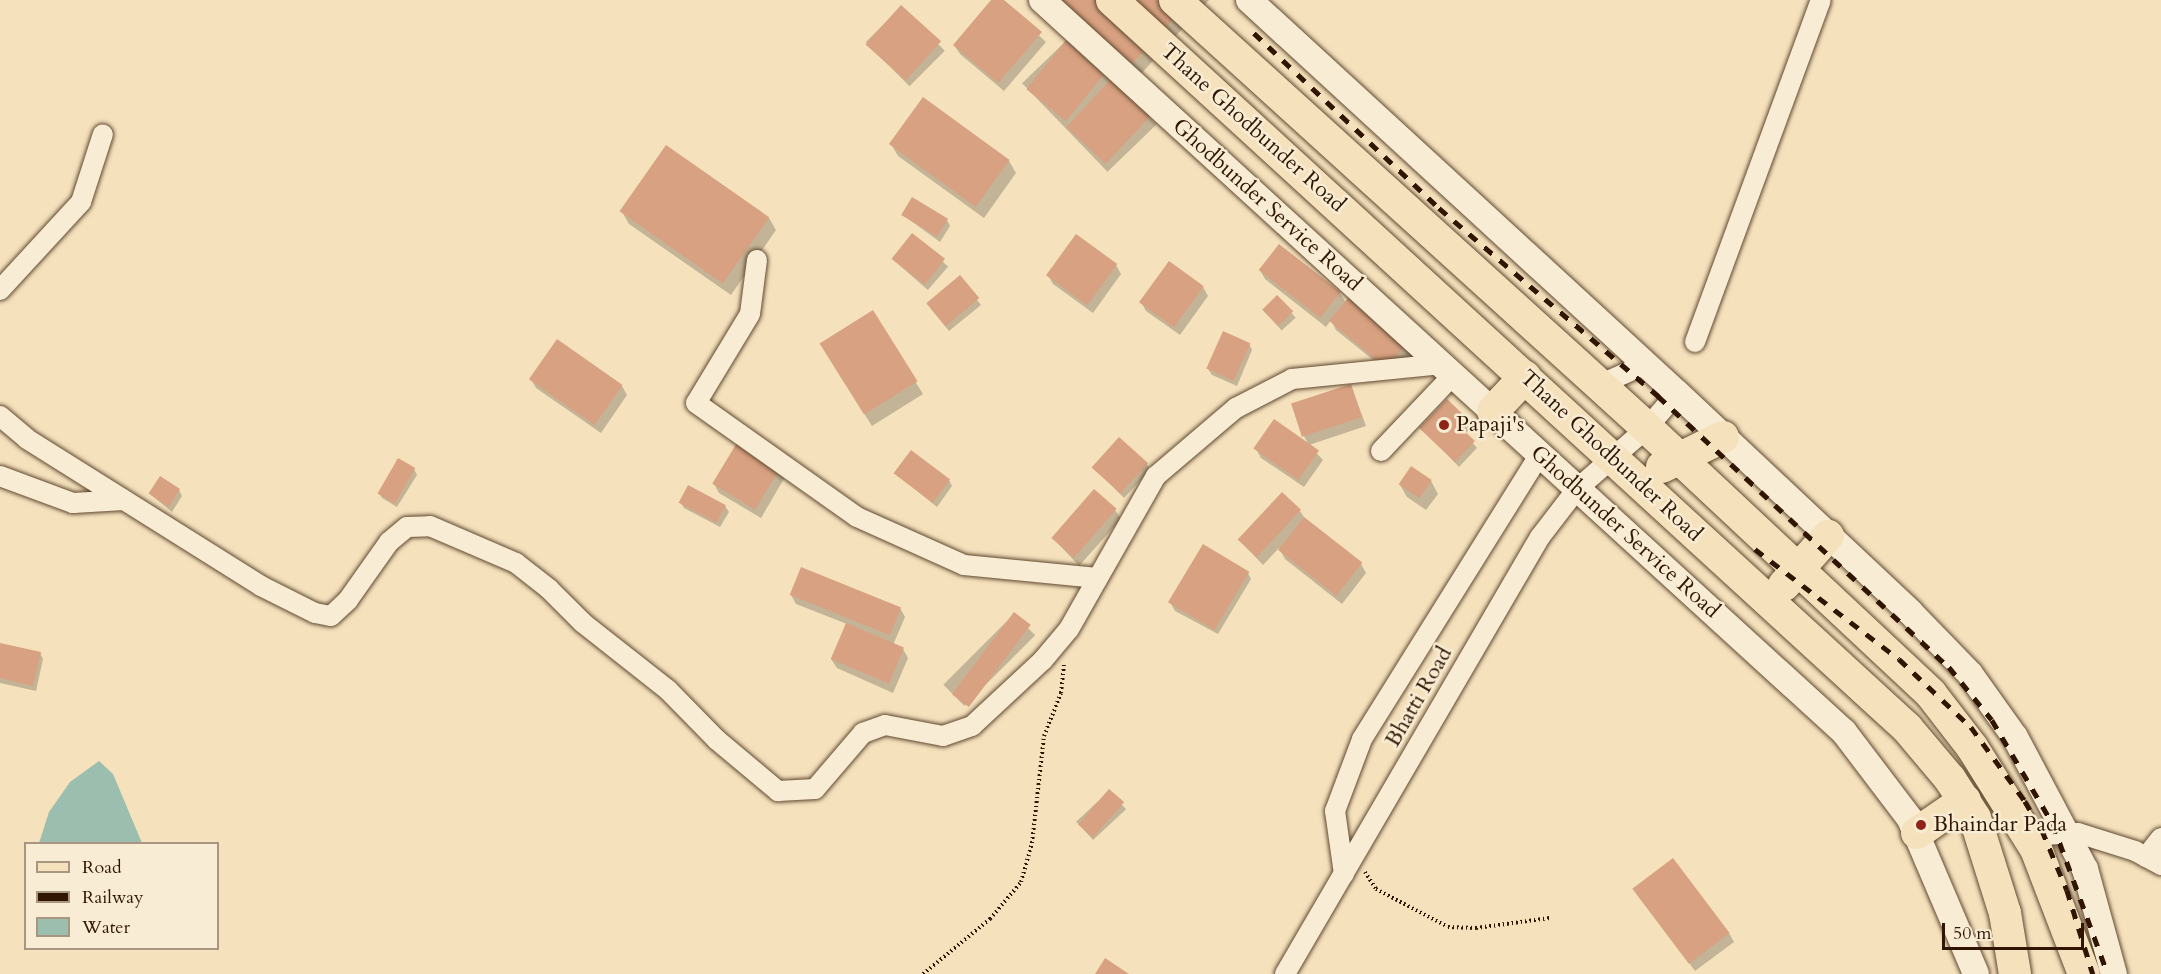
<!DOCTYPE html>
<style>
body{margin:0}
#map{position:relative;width:2161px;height:974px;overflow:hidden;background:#f5e2bd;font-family:Cardo,serif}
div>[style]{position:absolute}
.water>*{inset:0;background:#9cbeae}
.shadow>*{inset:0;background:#0003;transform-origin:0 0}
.building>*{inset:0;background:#d8a181;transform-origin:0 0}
.path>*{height:4px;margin-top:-2px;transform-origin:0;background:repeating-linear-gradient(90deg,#301602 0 1.5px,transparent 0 4.5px)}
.roads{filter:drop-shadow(0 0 2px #614931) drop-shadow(0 0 2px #614931)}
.minor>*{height:20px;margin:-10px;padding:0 10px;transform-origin:10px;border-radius:10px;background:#f8ecd4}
.tertiary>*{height:26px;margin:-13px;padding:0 13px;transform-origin:13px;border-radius:13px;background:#f8ecd4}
.primary>*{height:32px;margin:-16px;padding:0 16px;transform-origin:16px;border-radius:16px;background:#f5e2bd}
.rail>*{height:4.5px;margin-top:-2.25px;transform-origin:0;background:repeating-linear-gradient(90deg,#301602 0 10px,transparent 0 20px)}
.dots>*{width:16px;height:16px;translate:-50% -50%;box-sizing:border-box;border:3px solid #f8ecd4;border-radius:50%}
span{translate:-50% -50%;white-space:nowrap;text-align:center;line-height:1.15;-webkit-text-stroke:5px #f8ecd4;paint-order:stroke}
.street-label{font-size:22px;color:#301602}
.poi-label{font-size:22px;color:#301602}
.left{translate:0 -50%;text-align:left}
.legend{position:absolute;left:24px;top:842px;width:195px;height:108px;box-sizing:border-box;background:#f8ecd4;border:2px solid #a89680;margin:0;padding:8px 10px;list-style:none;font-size:18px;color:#301602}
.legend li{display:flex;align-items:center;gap:12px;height:30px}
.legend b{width:30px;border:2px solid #a89680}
.scale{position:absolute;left:1942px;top:923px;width:142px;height:27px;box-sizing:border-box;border:3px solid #301602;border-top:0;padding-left:8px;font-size:18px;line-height:21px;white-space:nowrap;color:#301602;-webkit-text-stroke:4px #f8ecd4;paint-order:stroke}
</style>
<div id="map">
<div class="water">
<div style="clip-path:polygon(99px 761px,113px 774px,142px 843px,39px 843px,49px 812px,70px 782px)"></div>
</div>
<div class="shadow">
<div style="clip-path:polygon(993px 0,1001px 0,1046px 42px,1004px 91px,960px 54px,954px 45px)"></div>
<div style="clip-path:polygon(1053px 0,1209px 0,1138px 77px)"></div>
<div style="left:901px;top:7px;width:62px;height:50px;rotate:45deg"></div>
<div style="left:1071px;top:36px;width:123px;height:68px;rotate:46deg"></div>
<div style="clip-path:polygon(891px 144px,1009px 161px,1016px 173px,984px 218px,898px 156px)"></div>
<div style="clip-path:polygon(622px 212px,769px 218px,776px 230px,731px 295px,629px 224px)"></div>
<div style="clip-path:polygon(903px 215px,947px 220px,950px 226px,940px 242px)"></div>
<div style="left:912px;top:235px;width:48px;height:31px;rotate:41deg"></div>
<div style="clip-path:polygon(1116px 265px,1121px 274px,1093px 313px,1053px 284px,1048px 275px)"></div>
<div style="clip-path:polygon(1260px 270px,1340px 293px,1346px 303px,1405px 345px,1410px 354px,1393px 376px,1336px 330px,1331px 320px,1326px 327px,1265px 279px)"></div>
<div style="clip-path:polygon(959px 277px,981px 305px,949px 331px,931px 309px)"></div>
<div style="clip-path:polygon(1203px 287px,1208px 296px,1180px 335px,1146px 311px,1141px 302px)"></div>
<div style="left:1277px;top:297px;width:28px;height:19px;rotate:48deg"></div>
<div style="clip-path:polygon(872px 312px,923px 394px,872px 426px,828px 356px)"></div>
<div style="clip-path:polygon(557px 341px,622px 386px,627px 395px,601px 433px,536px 388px,531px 379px)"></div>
<div style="clip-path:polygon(1249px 344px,1252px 350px,1237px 386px,1212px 375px,1208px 369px)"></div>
<div style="clip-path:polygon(1351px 385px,1366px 426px,1309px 445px,1323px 460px,1304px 487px,1261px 458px,1256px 449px,1308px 444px,1304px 436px)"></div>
<div style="clip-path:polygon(1468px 422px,1472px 427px,1465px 434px,1477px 448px,1459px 467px,1421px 428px)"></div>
<div style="clip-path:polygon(738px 443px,785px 477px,761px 518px,719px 493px,714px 484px)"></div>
<div style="clip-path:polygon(1147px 464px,1150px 470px,1124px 498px,1093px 467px)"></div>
<div style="clip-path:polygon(1412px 468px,1431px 481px,1438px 494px,1426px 510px,1407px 497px,1400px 485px)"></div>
<div style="clip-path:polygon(414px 469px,417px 475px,397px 507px,382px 498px,379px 493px)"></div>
<div style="clip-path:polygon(896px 474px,949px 480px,952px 486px,937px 507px)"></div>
<div style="clip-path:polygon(179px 490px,182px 496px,172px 512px,150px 494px)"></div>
<div style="clip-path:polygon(681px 503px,725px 506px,729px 512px,720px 527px,684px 508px)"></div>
<div style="clip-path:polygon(1115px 510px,1121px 519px,1079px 566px,1052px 537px)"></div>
<div style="clip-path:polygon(1300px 511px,1306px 520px,1361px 564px,1366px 573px,1342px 604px,1285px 559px,1279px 548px,1263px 565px,1239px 540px)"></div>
<div style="clip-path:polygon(1248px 573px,1251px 579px,1218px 634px,1175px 611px,1170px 602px)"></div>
<div style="clip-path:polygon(791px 595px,900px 608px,905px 617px,893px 645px,903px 649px,908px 658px,893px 693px,837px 668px,831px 659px,847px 624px,796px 604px)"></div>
<div style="left:1014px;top:614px;width:30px;height:100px;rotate:45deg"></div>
<div style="clip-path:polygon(0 644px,40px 653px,43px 659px,36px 691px,0 683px)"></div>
<div style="left:1109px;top:791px;width:25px;height:45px;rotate:47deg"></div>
<div style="clip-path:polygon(1634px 889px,1729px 933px,1734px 942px,1695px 971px)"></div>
</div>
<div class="building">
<div style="clip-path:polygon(991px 0,1004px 0,1042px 32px,998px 83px,953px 45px)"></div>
<div style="clip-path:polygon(1058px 0,1191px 0,1130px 66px)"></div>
<div style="left:901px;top:5px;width:54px;height:53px;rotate:42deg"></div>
<div style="left:1071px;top:34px;width:51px;height:71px;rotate:39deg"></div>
<div style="left:1112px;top:78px;width:54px;height:67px;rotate:43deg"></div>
<div style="left:923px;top:97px;width:107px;height:58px;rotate:36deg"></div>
<div style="left:666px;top:145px;width:126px;height:81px;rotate:35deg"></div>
<div style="left:912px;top:197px;width:42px;height:21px;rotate:31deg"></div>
<div style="left:912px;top:233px;width:42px;height:33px;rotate:38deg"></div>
<div style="left:1076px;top:234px;width:51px;height:51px;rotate:36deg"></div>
<div style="left:1279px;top:244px;width:78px;height:33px;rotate:38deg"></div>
<div style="left:1169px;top:261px;width:43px;height:51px;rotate:36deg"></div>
<div style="left:960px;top:275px;width:30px;height:44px;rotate:50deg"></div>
<div style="left:1277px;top:295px;width:23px;height:21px;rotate:45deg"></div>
<div style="left:1349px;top:297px;width:74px;height:31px;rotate:40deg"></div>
<div style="left:873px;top:310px;width:84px;height:63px;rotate:58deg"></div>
<div style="left:1223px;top:331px;width:30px;height:41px;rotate:24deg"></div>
<div style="left:557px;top:339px;width:80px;height:49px;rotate:35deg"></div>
<div style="left:1351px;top:384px;width:35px;height:63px;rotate:72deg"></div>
<div style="clip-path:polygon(1447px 399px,1470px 421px,1462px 429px,1475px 441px,1455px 462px,1419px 428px)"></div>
<div style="left:1274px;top:419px;width:55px;height:36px;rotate:35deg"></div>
<div style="left:1119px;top:437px;width:39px;height:41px;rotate:42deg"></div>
<div style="left:738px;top:441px;width:50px;height:50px;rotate:31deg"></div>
<div style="left:911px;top:450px;width:49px;height:29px;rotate:37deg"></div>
<div style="left:398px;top:458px;width:20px;height:41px;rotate:30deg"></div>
<div style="left:1411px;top:466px;width:25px;height:22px;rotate:34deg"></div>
<div style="left:160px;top:476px;width:24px;height:21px;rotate:33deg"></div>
<div style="left:688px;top:485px;width:43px;height:20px;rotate:28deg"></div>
<div style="left:1094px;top:489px;width:30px;height:65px;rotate:41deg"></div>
<div style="left:1282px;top:492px;width:26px;height:65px;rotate:43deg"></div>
<div style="left:1304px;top:517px;width:74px;height:42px;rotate:38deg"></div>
<div style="left:1203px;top:544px;width:54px;height:68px;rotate:31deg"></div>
<div style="left:801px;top:567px;width:108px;height:30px;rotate:22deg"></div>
<div style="left:1014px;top:612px;width:21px;height:103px;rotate:37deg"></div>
<div style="left:846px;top:623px;width:63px;height:39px;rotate:23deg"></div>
<div style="clip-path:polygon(0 643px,41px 652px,33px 686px,0 678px)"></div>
<div style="left:1109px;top:789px;width:20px;height:47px;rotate:41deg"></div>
<div style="left:1673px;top:858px;width:94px;height:51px;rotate:53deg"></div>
<div style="clip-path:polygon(1105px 958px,1129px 974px,1095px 974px)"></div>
</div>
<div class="path">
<div style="left:1365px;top:872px;width:20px;rotate:57deg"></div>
<div style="left:1376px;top:889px;width:81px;rotate:27.8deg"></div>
<div style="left:1448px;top:927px;width:28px;rotate:2deg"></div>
<div style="left:1476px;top:928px;width:74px;rotate:-7.8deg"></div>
<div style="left:923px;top:974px;width:87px;rotate:-39.4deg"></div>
<div style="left:990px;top:919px;width:48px;rotate:-50deg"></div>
<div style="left:1021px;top:882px;width:41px;rotate:-74.2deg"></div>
<div style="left:1032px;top:843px;width:108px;rotate:-83.6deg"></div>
<div style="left:1044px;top:736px;width:46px;rotate:-68.4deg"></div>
<div style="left:1061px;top:693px;width:30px;rotate:-84deg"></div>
</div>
<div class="roads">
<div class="minor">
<div style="left:757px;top:260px;width:54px;rotate:97.4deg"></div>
<div style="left:750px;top:314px;width:104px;rotate:121.2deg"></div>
<div style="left:696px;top:403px;width:197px;rotate:35.3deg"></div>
<div style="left:857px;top:517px;width:117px;rotate:24.2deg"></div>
<div style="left:964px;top:565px;width:134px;rotate:5.6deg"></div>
<div style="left:0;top:290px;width:120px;rotate:-47.4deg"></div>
<div style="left:81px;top:202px;width:71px;rotate:-72.1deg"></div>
<div style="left:1695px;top:342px;width:364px;rotate:-69.8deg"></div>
<div style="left:1599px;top:385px;width:51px;rotate:-24.1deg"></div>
<div style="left:0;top:416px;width:35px;rotate:40deg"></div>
<div style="left:27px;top:439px;width:276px;rotate:32.1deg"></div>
<div style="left:261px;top:586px;width:60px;rotate:26.6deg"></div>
<div style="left:315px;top:613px;width:16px;rotate:11deg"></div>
<div style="left:331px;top:616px;width:23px;rotate:-43deg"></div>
<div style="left:348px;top:600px;width:71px;rotate:-54.7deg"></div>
<div style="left:389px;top:542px;width:23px;rotate:-40deg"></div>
<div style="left:407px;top:527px;width:23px;rotate:-2deg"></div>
<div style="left:430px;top:526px;width:94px;rotate:23.3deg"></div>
<div style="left:516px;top:563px;width:42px;rotate:38.2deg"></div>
<div style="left:549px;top:589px;width:48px;rotate:45deg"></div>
<div style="left:583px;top:623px;width:108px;rotate:38.2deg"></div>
<div style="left:668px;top:690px;width:70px;rotate:45.6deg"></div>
<div style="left:717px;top:740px;width:80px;rotate:39.9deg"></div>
<div style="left:778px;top:791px;width:37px;rotate:-3deg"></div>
<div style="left:815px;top:789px;width:74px;rotate:-49.4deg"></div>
<div style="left:863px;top:733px;width:23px;rotate:-20deg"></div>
<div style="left:885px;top:725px;width:59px;rotate:10.7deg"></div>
<div style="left:943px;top:736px;width:31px;rotate:-19deg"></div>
<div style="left:972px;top:726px;width:97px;rotate:-42.9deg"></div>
<div style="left:1043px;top:660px;width:40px;rotate:-50deg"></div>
<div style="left:1069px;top:629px;width:176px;rotate:-60.4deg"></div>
<div style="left:1156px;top:476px;width:105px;rotate:-40.4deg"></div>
<div style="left:1236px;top:408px;width:63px;rotate:-27.4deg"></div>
<div style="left:1292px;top:379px;width:151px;rotate:-5.7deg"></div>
<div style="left:1381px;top:451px;width:106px;rotate:-46.5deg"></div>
<div style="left:0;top:476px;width:78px;rotate:20.3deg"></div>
<div style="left:73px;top:503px;width:51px;rotate:-3.4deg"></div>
<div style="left:2026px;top:836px;width:52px;rotate:-3.3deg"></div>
<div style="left:2078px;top:833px;width:60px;rotate:17.5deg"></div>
<div style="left:2135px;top:851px;width:30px;rotate:28deg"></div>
<div style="left:2146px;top:857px;width:24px;rotate:-52deg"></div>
<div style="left:1344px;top:874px;width:64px;rotate:-98.1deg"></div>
<div style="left:1335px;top:811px;width:77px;rotate:-69.4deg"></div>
<div style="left:1362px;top:739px;width:336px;rotate:-58deg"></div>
<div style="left:1285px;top:974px;width:506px;rotate:-59.74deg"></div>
<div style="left:1540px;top:537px;width:61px;rotate:-52.4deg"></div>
<div style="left:1577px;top:489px;width:93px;rotate:-41.1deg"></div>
<div style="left:1647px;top:428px;width:46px;rotate:-49.4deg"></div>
</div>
<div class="tertiary">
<div style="left:1042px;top:0;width:1086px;rotate:42.39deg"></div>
<div style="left:1844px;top:732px;width:109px;rotate:52.8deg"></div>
<div style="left:1910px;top:819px;width:168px;rotate:66.9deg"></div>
<div style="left:1249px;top:0;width:581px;rotate:42.56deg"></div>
<div style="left:1677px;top:393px;width:320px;rotate:43.2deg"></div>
<div style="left:1910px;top:612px;width:86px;rotate:45.9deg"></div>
<div style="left:1970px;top:674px;width:77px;rotate:54.5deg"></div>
<div style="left:2015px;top:737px;width:149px;rotate:62.1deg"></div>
<div style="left:2085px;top:869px;width:109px;rotate:74.6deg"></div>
</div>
<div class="primary">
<div style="left:1112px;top:0;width:1078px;rotate:42.48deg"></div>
<div style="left:1907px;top:728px;width:67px;rotate:49.9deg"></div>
<div style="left:1950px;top:779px;width:46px;rotate:57.3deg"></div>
<div style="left:1975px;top:818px;width:100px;rotate:72.5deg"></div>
<div style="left:2005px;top:913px;width:62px;rotate:80.7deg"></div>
<div style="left:1175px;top:0;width:637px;rotate:42.2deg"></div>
<div style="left:1647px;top:428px;width:389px;rotate:43.1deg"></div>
<div style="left:1931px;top:694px;width:67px;rotate:52.3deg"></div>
<div style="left:1972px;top:747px;width:120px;rotate:57.9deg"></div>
<div style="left:2036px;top:849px;width:134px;rotate:69deg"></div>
<div style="left:1493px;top:411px;width:47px;rotate:-46.7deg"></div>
<div style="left:1662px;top:467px;width:68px;rotate:-26.2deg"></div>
<div style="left:1784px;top:585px;width:66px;rotate:-48.1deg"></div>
<div style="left:1917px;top:833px;width:58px;rotate:-34.5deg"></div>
</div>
</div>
<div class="rail">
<div style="left:1254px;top:33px;width:255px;rotate:43.4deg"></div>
<div style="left:1439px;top:208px;width:289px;rotate:40.6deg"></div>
<div style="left:1658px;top:396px;width:398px;rotate:43deg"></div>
<div style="left:1949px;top:667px;width:68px;rotate:50.9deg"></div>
<div style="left:1992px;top:720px;width:121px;rotate:59.6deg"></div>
<div style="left:2053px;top:824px;width:160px;rotate:69.9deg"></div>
<div style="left:1755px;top:549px;width:181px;rotate:37.4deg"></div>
<div style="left:1899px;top:659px;width:99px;rotate:43.4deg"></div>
<div style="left:1971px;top:727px;width:92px;rotate:53.9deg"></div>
<div style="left:2025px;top:801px;width:34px;rotate:60deg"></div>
<div style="left:2042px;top:830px;width:65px;rotate:67.4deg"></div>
<div style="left:2067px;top:890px;width:88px;rotate:72.8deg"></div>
</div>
<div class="dots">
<div style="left:1444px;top:425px;background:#8f2418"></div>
<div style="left:1921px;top:825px;background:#8f2418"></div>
</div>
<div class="street-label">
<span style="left:1253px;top:128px;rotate:42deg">Thane Ghodbunder Road</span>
<span style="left:1267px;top:205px;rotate:42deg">Ghodbunder Service Road</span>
<span style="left:1611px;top:456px;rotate:43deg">Thane Ghodbunder Road</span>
<span style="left:1625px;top:532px;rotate:42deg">Ghodbunder Service Road</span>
<span style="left:1419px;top:697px;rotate:-60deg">Bhatti Road</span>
</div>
<div class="poi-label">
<span class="left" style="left:1456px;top:425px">Papaji's</span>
<span class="left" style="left:1933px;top:825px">Bhaindar Pada</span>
</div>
<ul class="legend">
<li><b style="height:8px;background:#f5e2bd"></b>Road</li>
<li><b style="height:8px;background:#301602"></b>Railway</li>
<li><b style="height:16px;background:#9cbeae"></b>Water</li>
</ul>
<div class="scale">50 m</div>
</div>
